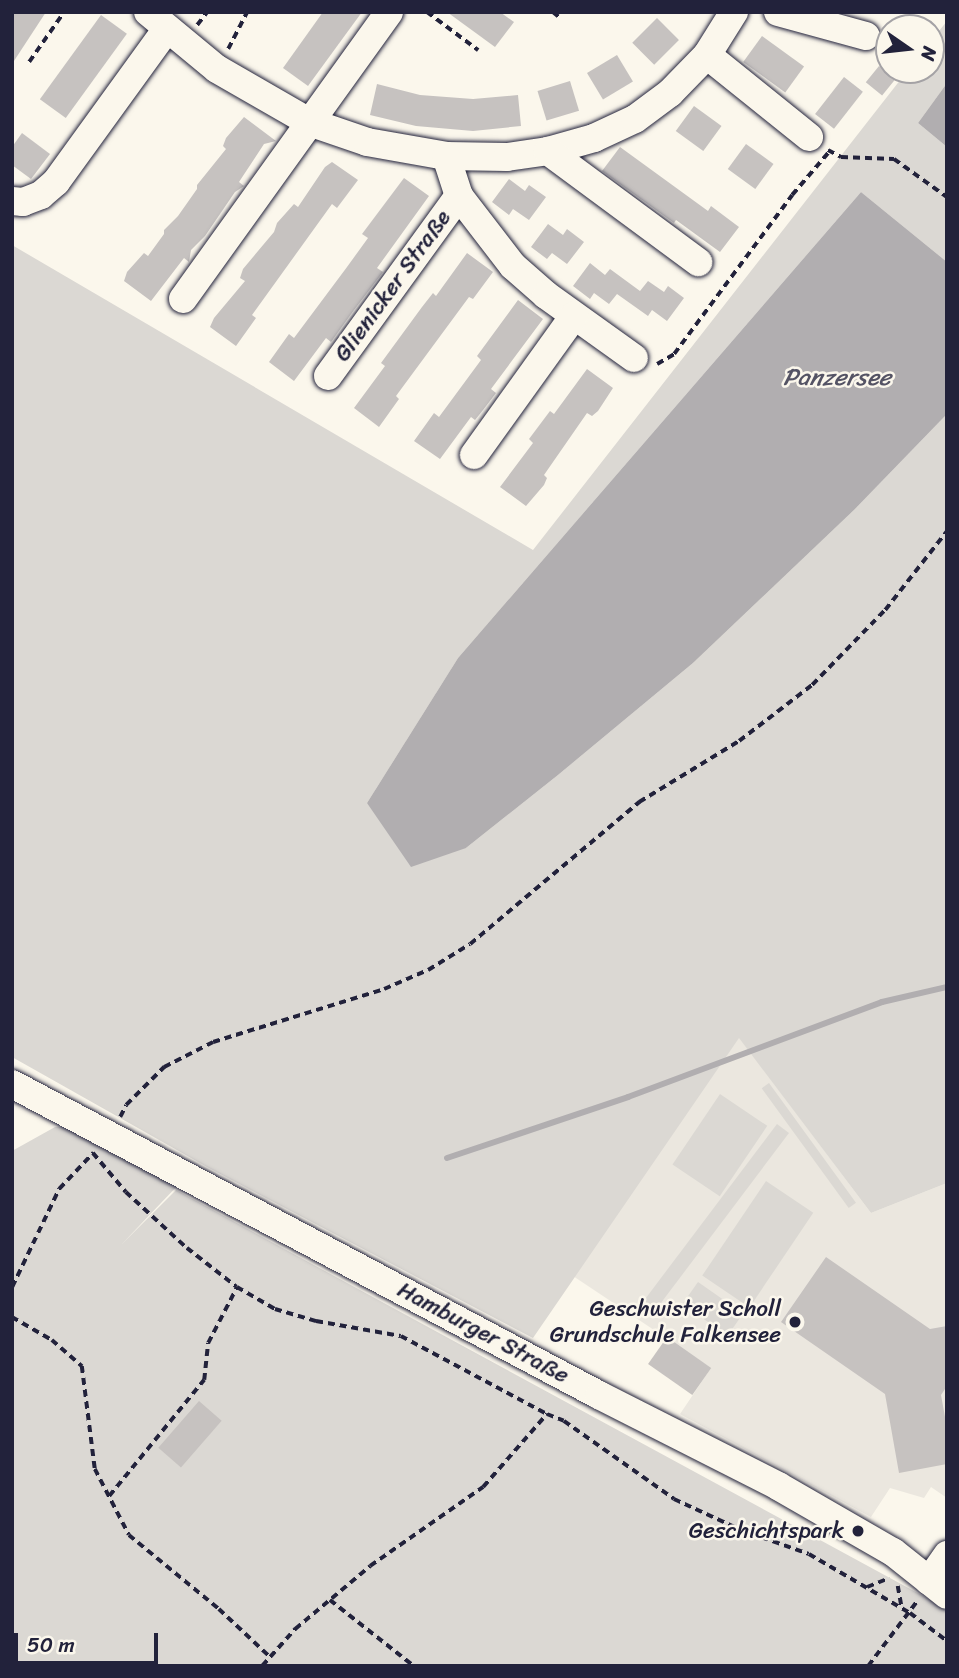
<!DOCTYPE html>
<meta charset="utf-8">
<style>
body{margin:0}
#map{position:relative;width:959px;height:1678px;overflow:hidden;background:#fbf7ec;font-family:Sriracha,sans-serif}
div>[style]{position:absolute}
.built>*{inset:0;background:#ebe7df}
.green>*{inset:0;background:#dbd8d3;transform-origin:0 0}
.water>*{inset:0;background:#b1aeb0}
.stream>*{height:6px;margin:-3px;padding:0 3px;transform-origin:3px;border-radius:3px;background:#b1aeb0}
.building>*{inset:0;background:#c6c2c0;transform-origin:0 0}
.path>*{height:3.5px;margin-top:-1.75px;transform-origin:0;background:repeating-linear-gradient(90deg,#22223b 0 7px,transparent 0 12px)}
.roads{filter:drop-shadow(0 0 2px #22223b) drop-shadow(0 0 2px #22223b)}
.minor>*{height:28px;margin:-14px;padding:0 14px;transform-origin:14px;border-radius:14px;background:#fbf7ec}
.dots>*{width:19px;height:19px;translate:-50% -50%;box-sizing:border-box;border:4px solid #fbf7ec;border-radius:50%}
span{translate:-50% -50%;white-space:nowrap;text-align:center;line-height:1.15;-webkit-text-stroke:5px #fbf7ec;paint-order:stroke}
.street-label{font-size:23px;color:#22223b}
.poi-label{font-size:23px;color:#22223b}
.right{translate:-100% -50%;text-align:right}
.water-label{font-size:24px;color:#545364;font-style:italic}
.frame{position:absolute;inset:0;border:14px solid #22223b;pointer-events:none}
.north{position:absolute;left:875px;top:14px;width:70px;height:70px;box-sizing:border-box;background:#fbf7ec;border:2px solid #a4a2a5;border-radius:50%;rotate:104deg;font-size:19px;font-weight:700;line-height:28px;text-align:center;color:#22223b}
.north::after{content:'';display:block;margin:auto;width:24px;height:32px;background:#22223b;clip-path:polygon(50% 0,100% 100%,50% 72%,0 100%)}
.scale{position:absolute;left:14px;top:1633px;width:144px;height:32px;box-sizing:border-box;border:4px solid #22223b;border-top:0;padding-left:9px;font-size:21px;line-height:24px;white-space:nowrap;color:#22223b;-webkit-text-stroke:5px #fbf7ec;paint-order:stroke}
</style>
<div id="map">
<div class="built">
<div style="clip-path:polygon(739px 1037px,871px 1213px,947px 1183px,947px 1498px,931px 1487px,924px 1498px,890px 1488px,871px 1517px,680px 1414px,711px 1368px,573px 1276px)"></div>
</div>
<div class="green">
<div style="clip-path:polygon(947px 21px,947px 83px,918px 123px,947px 147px,947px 262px,861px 192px,458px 658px,367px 803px,466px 848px,558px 775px,693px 663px,854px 510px,947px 414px,947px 1183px,871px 1213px,739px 1038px,533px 1338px,207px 1167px,12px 1057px,12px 245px,533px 550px,908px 70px,931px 70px,931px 41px)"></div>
<div style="left:769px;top:1083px;width:148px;height:9px;rotate:54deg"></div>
<div style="left:720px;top:1094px;width:57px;height:85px;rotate:34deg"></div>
<div style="left:777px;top:1124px;width:15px;height:225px;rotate:37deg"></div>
<div style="clip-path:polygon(74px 1126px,180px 1183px,121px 1245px,176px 1190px,936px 1603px,947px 1612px,947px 1666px,12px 1666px,12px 1151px,55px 1127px)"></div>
<div style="left:766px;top:1181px;width:57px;height:114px;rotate:34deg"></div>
<div style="left:698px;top:1282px;width:55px;height:27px;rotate:35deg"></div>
</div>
<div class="water">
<div style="clip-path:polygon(947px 83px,947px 147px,918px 123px)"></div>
<div style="clip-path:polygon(861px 192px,947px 262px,947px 414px,854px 510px,693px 663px,558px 775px,466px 848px,411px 867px,367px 803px,458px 658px)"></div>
</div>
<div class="stream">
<div style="left:447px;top:1158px;width:191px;rotate:-18.6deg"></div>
<div style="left:628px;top:1097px;width:271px;rotate:-20.5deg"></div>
<div style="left:882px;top:1002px;width:67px;rotate:-13deg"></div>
</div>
<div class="building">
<div style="clip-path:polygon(12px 12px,46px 12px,12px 64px)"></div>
<div style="clip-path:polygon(323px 12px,362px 12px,308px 86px,283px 68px)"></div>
<div style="clip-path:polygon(447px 12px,500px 12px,514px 22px,495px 47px)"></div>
<div style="left:101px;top:15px;width:32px;height:104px;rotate:36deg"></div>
<div style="left:657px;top:18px;width:31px;height:35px;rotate:45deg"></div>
<div style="left:762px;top:36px;width:52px;height:32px;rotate:36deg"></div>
<div style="left:617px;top:55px;width:31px;height:35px;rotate:59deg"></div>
<div style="left:879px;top:66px;width:21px;height:21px;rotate:39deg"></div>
<div style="left:844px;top:77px;width:24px;height:47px;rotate:38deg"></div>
<div style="left:570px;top:81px;width:31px;height:34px;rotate:73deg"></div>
<div style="clip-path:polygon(377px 84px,420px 95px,473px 99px,518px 95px,521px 126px,473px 131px,416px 126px,370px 115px)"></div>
<div style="left:694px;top:106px;width:34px;height:31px;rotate:36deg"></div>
<div style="clip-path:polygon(244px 117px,276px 141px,264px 144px,239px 182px,244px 186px,235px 192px,205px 236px,191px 250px,189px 262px,184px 258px,151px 301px,124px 281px,127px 272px,144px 253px,148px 256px,164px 234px,164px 230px,178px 216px,197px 189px,197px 185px,226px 149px,223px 146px,226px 138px)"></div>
<div style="clip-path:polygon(22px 133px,50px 154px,31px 179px,12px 165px,12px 147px)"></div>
<div style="left:746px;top:144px;width:34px;height:31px;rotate:36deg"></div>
<div style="clip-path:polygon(620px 147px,708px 211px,711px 206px,739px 227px,720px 252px,676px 220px,674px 223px,602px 171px)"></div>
<div style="clip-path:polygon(332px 162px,358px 180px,337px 208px,332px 204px,252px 315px,256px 318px,236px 346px,210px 327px,214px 318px,245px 281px,240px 278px,243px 269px,274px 232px,277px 223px,294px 204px,298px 207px,325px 167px)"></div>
<div style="clip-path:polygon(404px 178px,429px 196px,377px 268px,383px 272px,354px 310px,331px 342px,326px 338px,294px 381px,269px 362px,289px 334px,294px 338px,347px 267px,368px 238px,362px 234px)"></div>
<div style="clip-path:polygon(509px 179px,525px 191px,529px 185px,546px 197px,529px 220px,513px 209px,509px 215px,492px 202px)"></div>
<div style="clip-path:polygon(548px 224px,563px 235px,567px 229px,584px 242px,567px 264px,552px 253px,547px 259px,531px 247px)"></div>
<div style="clip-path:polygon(467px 253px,493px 272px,473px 299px,469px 297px,396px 396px,399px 399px,379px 427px,354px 408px,385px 366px,381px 363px,422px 307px,433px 293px,436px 296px)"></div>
<div style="clip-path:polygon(590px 263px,605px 275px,610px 269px,640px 291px,648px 281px,664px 292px,668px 286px,684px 298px,667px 321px,652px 310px,648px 316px,617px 294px,609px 304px,594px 293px,590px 299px,573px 286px)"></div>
<div style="clip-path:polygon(518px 300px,543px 319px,491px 389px,496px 393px,483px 410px,475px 420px,471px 417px,440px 459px,414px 441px,434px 413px,439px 417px,481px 360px,477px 356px)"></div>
<div style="clip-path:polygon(587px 369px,613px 388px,598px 411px,592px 416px,587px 413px,544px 475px,547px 478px,544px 485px,526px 506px,500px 487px,533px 443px,529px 439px,550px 411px,554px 414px)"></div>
<div style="clip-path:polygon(826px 1257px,930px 1329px,947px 1326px,947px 1386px,941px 1395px,947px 1428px,947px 1464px,899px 1473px,885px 1394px,781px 1322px)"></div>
<div style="left:667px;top:1337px;width:54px;height:33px;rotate:35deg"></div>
<div style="left:199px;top:1401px;width:30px;height:62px;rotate:41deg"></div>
</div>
<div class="path">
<div style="left:427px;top:12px;width:64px;rotate:36.7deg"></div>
<div style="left:553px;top:12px;width:8px;rotate:40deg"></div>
<div style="left:197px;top:25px;width:16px;rotate:-52deg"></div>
<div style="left:228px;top:49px;width:42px;rotate:-62.8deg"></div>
<div style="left:29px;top:62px;width:61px;rotate:-55deg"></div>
<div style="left:828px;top:150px;width:15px;rotate:28deg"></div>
<div style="left:841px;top:157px;width:53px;rotate:2.2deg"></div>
<div style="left:894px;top:159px;width:65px;rotate:35.6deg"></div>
<div style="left:657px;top:364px;width:20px;rotate:-30deg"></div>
<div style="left:674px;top:354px;width:198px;rotate:-53.4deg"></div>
<div style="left:792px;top:195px;width:55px;rotate:-49.4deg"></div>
<div style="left:120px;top:1117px;width:13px;rotate:-63deg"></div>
<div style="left:126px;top:1105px;width:54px;rotate:-45deg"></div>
<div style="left:164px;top:1067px;width:55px;rotate:-27deg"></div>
<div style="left:213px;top:1042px;width:179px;rotate:-17.2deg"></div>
<div style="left:384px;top:989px;width:48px;rotate:-23.4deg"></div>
<div style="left:428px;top:970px;width:49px;rotate:-31.8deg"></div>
<div style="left:470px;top:944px;width:221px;rotate:-40deg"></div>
<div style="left:639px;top:802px;width:117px;rotate:-31.4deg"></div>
<div style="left:739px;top:741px;width:92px;rotate:-37.5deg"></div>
<div style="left:812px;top:685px;width:105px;rotate:-45.8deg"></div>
<div style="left:885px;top:610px;width:100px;rotate:-51.9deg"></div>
<div style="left:12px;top:1287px;width:109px;rotate:-64.4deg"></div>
<div style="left:59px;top:1189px;width:50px;rotate:-46.6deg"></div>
<div style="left:93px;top:1153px;width:51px;rotate:49.8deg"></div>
<div style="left:126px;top:1192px;width:83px;rotate:42.6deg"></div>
<div style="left:187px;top:1248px;width:63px;rotate:38deg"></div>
<div style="left:237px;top:1287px;width:44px;rotate:30.1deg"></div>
<div style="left:275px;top:1309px;width:43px;rotate:16.3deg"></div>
<div style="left:316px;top:1321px;width:86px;rotate:10deg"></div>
<div style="left:401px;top:1336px;width:166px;rotate:28.1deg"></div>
<div style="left:12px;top:1317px;width:46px;rotate:29.9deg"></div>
<div style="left:52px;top:1340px;width:40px;rotate:41deg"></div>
<div style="left:82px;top:1366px;width:104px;rotate:82.8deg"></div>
<div style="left:95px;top:1469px;width:74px;rotate:62.7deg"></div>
<div style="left:129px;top:1535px;width:117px;rotate:39.4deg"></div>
<div style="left:219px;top:1609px;width:69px;rotate:43.2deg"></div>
<div style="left:109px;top:1496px;width:150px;rotate:-50.7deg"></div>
<div style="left:204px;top:1380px;width:37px;rotate:-84deg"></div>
<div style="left:208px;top:1343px;width:63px;rotate:-62.6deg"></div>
<div style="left:898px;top:1586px;width:22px;rotate:80deg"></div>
<div style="left:867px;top:1587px;width:24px;rotate:-22deg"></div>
<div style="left:330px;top:1600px;width:107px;rotate:38.2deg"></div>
<div style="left:262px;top:1666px;width:50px;rotate:-48.3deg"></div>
<div style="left:295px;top:1629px;width:98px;rotate:-40deg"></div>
<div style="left:370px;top:1566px;width:138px;rotate:-35deg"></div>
<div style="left:483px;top:1487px;width:97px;rotate:-48.8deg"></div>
<div style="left:547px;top:1414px;width:18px;rotate:22deg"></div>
<div style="left:564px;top:1421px;width:135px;rotate:35.3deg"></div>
<div style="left:674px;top:1499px;width:72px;rotate:24.8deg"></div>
<div style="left:739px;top:1529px;width:74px;rotate:19.7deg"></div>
<div style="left:809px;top:1554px;width:117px;rotate:30.3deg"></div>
<div style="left:910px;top:1613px;width:46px;rotate:37.1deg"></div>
<div style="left:868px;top:1666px;width:83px;rotate:-52.9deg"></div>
</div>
<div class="roads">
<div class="minor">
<div style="left:148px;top:12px;width:89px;rotate:39.6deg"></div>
<div style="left:217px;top:69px;width:106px;rotate:29.9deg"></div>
<div style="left:309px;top:122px;width:61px;rotate:19deg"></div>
<div style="left:367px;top:142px;width:80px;rotate:10deg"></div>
<div style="left:446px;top:156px;width:61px;rotate:0.9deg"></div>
<div style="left:507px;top:157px;width:41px;rotate:-8.3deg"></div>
<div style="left:548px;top:151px;width:48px;rotate:-15.8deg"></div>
<div style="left:594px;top:138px;width:45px;rotate:-24.9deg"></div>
<div style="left:635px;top:119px;width:44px;rotate:-36.6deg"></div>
<div style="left:670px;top:93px;width:53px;rotate:-45.8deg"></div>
<div style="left:707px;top:55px;width:51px;rotate:-57.9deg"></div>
<div style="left:778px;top:12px;width:91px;rotate:15.3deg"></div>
<div style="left:707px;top:55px;width:131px;rotate:38.8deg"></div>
<div style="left:548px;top:151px;width:187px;rotate:36.5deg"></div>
<div style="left:446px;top:156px;width:42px;rotate:72deg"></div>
<div style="left:459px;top:196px;width:88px;rotate:52.4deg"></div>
<div style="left:513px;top:266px;width:44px;rotate:41.3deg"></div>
<div style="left:546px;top:295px;width:108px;rotate:35.6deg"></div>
<div style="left:12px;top:201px;width:11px;rotate:5deg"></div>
<div style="left:23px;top:202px;width:19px;rotate:-21deg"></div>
<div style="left:41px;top:195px;width:20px;rotate:-41deg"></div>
<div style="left:56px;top:182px;width:188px;rotate:-54.1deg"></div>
<div style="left:183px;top:299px;width:353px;rotate:-54.3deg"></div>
<div style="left:328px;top:376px;width:223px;rotate:-54deg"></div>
<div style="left:474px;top:455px;width:171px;rotate:-54.3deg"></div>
<div style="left:12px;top:1084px;width:664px;rotate:27.92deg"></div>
<div style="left:599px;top:1395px;width:201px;rotate:26.9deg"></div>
<div style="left:778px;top:1486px;width:133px;rotate:29.9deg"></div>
<div style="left:893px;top:1552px;width:69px;rotate:38.5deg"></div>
<div style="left:929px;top:1581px;width:32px;rotate:-55deg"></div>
</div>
</div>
<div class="dots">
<div style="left:795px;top:1322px;background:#22223b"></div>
<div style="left:858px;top:1531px;background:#22223b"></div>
</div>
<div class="street-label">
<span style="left:393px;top:286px;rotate:-54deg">Glienicker Straße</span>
<span style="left:483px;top:1333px;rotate:28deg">Hamburger Straße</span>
</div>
<div class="poi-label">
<span class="right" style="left:781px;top:1322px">Geschwister Scholl<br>Grundschule Falkensee</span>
<span class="right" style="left:844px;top:1531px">Geschichtspark</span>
</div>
<div class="water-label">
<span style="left:837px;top:378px">Panzersee</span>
</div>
<div class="frame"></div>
<div class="north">N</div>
<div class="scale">50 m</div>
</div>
